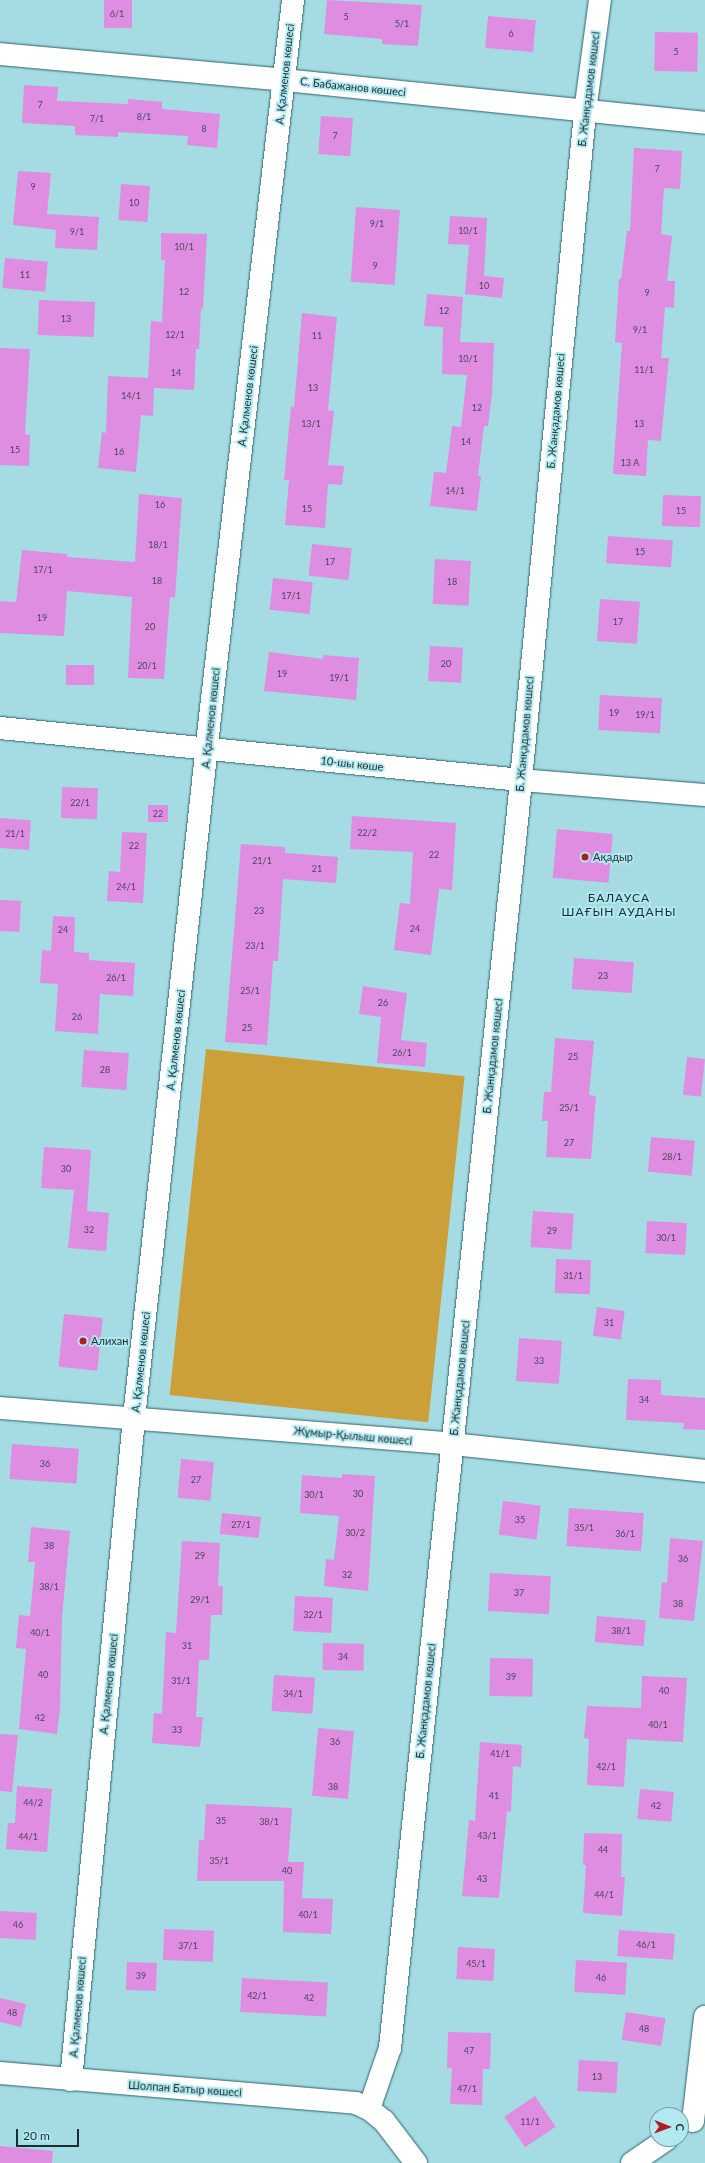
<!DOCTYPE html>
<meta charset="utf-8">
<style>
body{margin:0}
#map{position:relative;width:705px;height:2163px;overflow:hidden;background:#a5dce3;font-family:Lato,sans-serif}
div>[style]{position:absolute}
.green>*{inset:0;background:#cba038;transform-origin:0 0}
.building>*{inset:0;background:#de8de1;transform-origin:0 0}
.roads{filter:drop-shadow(0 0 1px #2d6268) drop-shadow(0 0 1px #2d6268)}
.minor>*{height:22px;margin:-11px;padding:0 11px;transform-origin:11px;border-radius:11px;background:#fff}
.dots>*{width:11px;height:11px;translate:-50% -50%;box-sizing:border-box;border:2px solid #b2e9f0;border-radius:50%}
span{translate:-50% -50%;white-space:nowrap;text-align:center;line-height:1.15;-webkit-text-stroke:3.5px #b2e9f0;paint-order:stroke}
.number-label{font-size:9px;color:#4a465d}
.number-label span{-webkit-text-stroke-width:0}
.street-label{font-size:11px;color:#182e31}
.poi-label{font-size:11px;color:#182e31}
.left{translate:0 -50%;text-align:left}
.neighbourhood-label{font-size:12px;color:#182e31;letter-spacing:1px}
.north{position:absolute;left:649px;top:2107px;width:40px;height:40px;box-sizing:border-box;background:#b2e9f0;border:1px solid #749ea4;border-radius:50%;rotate:91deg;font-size:11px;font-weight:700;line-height:16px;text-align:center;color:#182e31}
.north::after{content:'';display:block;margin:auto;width:14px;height:18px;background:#af1d22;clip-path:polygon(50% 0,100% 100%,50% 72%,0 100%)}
.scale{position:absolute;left:16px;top:2129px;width:63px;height:18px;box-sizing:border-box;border:2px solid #182e31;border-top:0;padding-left:5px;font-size:12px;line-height:14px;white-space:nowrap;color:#182e31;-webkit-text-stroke:3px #b2e9f0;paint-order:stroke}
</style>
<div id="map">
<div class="green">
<div style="left:206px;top:1049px;width:260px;height:348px;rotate:6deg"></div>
</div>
<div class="building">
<div style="left:104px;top:0;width:28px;height:28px"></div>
<div style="clip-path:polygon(327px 0,422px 5px,418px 46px,382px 44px,382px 39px,324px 34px)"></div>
<div style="left:488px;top:16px;width:48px;height:32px;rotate:5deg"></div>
<div style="left:655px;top:32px;width:43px;height:39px;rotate:1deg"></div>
<div style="clip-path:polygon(24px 85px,58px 87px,57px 101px,128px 104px,128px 99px,162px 102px,162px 109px,220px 114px,217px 148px,187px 145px,188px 136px,118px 132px,118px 137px,75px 135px,75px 126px,22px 123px)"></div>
<div style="left:321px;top:116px;width:32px;height:38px;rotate:4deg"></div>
<div style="clip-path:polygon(634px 148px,682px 151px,680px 189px,664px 188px,661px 234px,672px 236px,667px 281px,675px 281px,674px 308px,665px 307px,661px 358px,669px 358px,661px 441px,648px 440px,646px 476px,613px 474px,622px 343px,615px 342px,619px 279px,621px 279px,627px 231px,630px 231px)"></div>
<div style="clip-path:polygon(18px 171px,51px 173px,47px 214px,99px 217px,97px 250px,55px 248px,56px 230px,13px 225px)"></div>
<div style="left:121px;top:184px;width:29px;height:36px;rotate:4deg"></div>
<div style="left:356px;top:207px;width:44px;height:75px;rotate:4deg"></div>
<div style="clip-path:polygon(450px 216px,487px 218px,484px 276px,504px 278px,502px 298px,465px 294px,469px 245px,448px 244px)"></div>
<div style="clip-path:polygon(161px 233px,207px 234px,203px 309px,201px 308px,199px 349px,196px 349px,194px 390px,154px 388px,153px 416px,141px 415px,136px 472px,98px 468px,102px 432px,106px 433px,108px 376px,148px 378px,151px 321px,162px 322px,165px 260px,161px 260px)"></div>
<div style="left:5px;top:258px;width:43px;height:30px;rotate:5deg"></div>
<div style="clip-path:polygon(427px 294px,463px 297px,460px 342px,494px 343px,492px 394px,488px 426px,484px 426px,478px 476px,481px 476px,477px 511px,430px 506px,434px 472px,446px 473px,452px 426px,461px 427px,467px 375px,442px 374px,443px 327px,424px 326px)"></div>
<div style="left:39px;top:300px;width:56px;height:35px;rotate:2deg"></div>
<div style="clip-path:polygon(302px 313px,337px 317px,328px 410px,334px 411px,328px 465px,344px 466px,342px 485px,328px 484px,325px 528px,285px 525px,289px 480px,284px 480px,291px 406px,294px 407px)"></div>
<div style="clip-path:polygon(0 348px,30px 349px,25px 434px,30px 435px,29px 466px,0 465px)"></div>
<div style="clip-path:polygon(139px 494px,182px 498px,175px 598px,170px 597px,164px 679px,128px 678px,132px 597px,67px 591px,64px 636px,0 633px,0 601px,16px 602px,22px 550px,67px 554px,67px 557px,135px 562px)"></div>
<div style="left:663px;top:495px;width:38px;height:31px;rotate:2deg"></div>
<div style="left:608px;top:536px;width:65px;height:27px;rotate:4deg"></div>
<div style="left:312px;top:544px;width:40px;height:32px;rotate:6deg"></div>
<div style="left:435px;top:559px;width:36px;height:45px;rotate:3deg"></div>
<div style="left:273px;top:578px;width:40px;height:32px;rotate:6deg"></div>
<div style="left:600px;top:599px;width:40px;height:42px;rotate:4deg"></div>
<div style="left:430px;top:646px;width:33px;height:35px;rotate:3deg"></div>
<div style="clip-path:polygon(269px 652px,323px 659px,323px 655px,359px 658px,356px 700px,264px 691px)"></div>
<div style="left:66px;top:665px;width:28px;height:20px"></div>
<div style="left:600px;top:695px;width:62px;height:35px;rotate:3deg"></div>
<div style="left:62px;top:787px;width:36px;height:31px;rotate:2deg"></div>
<div style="left:148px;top:805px;width:20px;height:17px"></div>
<div style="clip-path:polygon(352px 816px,456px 823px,452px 890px,439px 889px,431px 955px,394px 950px,400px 903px,410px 904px,413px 852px,350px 849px)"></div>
<div style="left:0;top:818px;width:31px;height:30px;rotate:4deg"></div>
<div style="left:557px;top:829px;width:56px;height:49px;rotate:5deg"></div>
<div style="clip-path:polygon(122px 832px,147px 833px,143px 903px,107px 901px,109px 871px,120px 872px)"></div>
<div style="clip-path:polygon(241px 844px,285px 847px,285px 853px,338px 857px,336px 883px,283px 879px,278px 961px,273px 961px,267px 1045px,225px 1042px)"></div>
<div style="left:0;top:900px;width:21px;height:31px;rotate:3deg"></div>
<div style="clip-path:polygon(53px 916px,75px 917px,74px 952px,89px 953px,89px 960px,135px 963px,133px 996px,100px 994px,98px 1034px,55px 1031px,58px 984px,40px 983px,42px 950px,51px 951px)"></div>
<div style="left:574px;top:958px;width:60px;height:31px;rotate:4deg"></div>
<div style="clip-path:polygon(363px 986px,407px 993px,401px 1040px,427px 1043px,425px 1067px,377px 1063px,381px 1017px,359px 1014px)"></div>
<div style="clip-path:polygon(555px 1038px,594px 1041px,589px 1095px,596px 1096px,591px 1159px,546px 1157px,548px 1121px,542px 1121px,544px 1092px,551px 1092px)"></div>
<div style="left:84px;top:1050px;width:45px;height:37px;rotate:4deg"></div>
<div style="left:687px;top:1057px;width:18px;height:38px;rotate:6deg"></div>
<div style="left:651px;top:1137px;width:44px;height:35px;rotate:5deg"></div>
<div style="clip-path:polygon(44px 1147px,91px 1150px,87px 1211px,109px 1213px,106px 1251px,68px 1248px,74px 1190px,41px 1188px)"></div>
<div style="left:533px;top:1211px;width:41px;height:36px;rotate:4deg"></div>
<div style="left:647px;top:1221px;width:40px;height:32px;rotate:3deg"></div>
<div style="left:556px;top:1259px;width:35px;height:34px;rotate:2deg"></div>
<div style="left:597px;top:1307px;width:28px;height:29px;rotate:8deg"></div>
<div style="left:64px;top:1314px;width:39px;height:53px;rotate:6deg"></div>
<div style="left:519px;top:1338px;width:43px;height:43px;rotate:4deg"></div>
<div style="clip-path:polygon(628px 1379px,661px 1380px,661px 1395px,705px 1398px,705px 1430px,683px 1429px,684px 1423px,626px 1420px)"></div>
<div style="left:12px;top:1444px;width:67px;height:35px;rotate:4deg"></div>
<div style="left:181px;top:1459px;width:33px;height:39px;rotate:5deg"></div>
<div style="clip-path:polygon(342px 1474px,375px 1476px,368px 1591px,324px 1586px,326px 1559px,334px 1560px,339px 1516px,300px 1513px,302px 1475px,342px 1478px)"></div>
<div style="left:503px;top:1501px;width:38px;height:34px;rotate:7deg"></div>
<div style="left:569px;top:1508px;width:75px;height:38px;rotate:4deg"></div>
<div style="left:222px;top:1513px;width:39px;height:21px;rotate:6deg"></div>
<div style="clip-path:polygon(31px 1527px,70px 1531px,62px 1618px,60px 1708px,57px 1734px,19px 1729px,26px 1649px,16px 1648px,19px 1615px,30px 1616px,35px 1562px,28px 1562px)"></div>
<div style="clip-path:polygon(670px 1538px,703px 1541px,694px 1621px,659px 1618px,662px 1582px,667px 1583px)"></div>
<div style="clip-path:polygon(182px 1541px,220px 1543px,218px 1586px,223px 1586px,222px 1615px,211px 1615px,209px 1660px,199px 1660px,196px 1717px,203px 1717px,200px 1747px,152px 1743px,154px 1713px,162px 1714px,166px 1632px,176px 1633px)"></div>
<div style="left:490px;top:1573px;width:61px;height:38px;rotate:3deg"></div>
<div style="left:295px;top:1596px;width:38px;height:35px;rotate:3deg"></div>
<div style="left:597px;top:1616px;width:49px;height:26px;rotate:5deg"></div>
<div style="left:323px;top:1643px;width:41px;height:27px;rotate:1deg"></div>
<div style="left:490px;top:1658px;width:43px;height:38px;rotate:1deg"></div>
<div style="left:274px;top:1675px;width:41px;height:36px;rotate:4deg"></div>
<div style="clip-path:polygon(642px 1676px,687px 1678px,683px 1742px,627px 1739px,624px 1787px,587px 1785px,589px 1739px,584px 1738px,587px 1706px,641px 1708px)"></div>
<div style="left:318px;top:1728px;width:36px;height:68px;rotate:5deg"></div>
<div style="clip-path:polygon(0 1734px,18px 1735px,12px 1792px,0 1791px)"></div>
<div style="clip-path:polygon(480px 1742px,522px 1745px,521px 1767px,513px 1766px,511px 1812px,507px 1811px,499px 1898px,462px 1896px,469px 1820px,475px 1821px)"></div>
<div style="clip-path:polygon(17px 1786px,52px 1789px,47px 1852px,6px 1849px,8px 1823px,15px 1823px)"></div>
<div style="left:640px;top:1789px;width:34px;height:30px;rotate:5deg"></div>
<div style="clip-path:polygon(206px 1804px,292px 1808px,288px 1862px,304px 1862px,302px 1898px,333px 1899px,331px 1934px,283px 1932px,284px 1881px,197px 1881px,199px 1840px,204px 1840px)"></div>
<div style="clip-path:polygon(584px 1833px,622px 1834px,621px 1877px,625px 1877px,622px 1916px,583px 1913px,586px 1865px,583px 1865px)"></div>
<div style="left:0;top:1911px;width:37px;height:27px;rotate:3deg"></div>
<div style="left:164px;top:1929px;width:50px;height:31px;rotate:2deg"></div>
<div style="left:619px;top:1930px;width:56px;height:26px;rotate:4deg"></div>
<div style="left:458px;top:1947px;width:37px;height:32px;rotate:3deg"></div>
<div style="left:576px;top:1960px;width:51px;height:32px;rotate:3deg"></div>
<div style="left:127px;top:1962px;width:30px;height:28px;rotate:2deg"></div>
<div style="left:242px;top:1978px;width:86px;height:34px;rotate:3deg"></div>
<div style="clip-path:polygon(0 1998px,26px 2004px,21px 2027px,0 2022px)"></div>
<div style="left:626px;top:2012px;width:40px;height:28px;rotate:9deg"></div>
<div style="clip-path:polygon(448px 2032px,491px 2033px,490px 2069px,483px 2069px,482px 2105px,450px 2104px,452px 2068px,447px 2068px)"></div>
<div style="left:579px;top:2060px;width:39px;height:31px;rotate:3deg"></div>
<div style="left:535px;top:2096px;width:37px;height:37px;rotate:56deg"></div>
<div style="clip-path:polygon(0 2146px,53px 2151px,52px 2163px,0 2163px)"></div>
</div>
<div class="roads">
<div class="minor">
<div style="left:0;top:54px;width:285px;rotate:5.2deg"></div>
<div style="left:284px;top:80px;width:423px;rotate:5.8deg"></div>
<div style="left:0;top:728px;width:524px;rotate:5.7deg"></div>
<div style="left:521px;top:780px;width:185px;rotate:4.7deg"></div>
<div style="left:0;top:1408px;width:454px;rotate:4.5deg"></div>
<div style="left:453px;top:1444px;width:253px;rotate:6.1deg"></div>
<div style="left:0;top:2073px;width:357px;rotate:4.8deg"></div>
<div style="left:356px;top:2103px;width:14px;rotate:25deg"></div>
<div style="left:369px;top:2109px;width:19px;rotate:39deg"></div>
<div style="left:384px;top:2121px;width:53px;rotate:52.7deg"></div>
<div style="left:71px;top:2080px;width:665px;rotate:-84.56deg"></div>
<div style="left:134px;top:1418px;width:714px;rotate:-83.81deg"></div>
<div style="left:211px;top:708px;width:713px;rotate:-83.39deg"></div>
<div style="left:369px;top:2109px;width:65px;rotate:-71deg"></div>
<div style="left:390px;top:2048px;width:1244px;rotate:-84.09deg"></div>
<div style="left:518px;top:811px;width:702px;rotate:-84.52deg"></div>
<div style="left:585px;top:112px;width:113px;rotate:-82.4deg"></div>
<div style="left:693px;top:2121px;width:105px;rotate:-83.4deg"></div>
<div style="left:632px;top:2163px;width:42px;rotate:-34.4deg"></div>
</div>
</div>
<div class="dots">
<div style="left:585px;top:857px;background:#af1d22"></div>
<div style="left:83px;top:1341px;background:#af1d22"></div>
</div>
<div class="number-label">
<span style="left:117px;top:14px">6/1</span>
<span style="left:346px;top:17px">5</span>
<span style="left:402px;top:24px">5/1</span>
<span style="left:511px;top:34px">6</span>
<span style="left:676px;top:52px">5</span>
<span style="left:40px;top:105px">7</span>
<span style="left:144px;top:117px">8/1</span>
<span style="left:97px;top:119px">7/1</span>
<span style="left:204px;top:129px">8</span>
<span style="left:335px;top:136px">7</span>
<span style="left:657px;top:169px">7</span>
<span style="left:33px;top:187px">9</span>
<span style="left:134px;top:203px">10</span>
<span style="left:377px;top:224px">9/1</span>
<span style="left:468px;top:231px">10/1</span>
<span style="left:77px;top:232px">9/1</span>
<span style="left:184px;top:247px">10/1</span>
<span style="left:375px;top:266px">9</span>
<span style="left:25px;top:275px">11</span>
<span style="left:484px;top:286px">10</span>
<span style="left:184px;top:292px">12</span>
<span style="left:647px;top:293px">9</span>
<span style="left:444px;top:311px">12</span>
<span style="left:66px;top:319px">13</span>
<span style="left:640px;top:330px">9/1</span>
<span style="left:175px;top:335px">12/1</span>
<span style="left:317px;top:336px">11</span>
<span style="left:468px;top:359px">10/1</span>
<span style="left:644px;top:370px">11/1</span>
<span style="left:176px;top:373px">14</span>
<span style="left:313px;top:388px">13</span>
<span style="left:131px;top:396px">14/1</span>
<span style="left:477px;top:408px">12</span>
<span style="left:311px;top:424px">13/1</span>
<span style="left:639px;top:424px">13</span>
<span style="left:466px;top:442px">14</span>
<span style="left:15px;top:450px">15</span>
<span style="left:119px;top:452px">16</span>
<span style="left:630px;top:463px">13 А</span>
<span style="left:455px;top:491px">14/1</span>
<span style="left:160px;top:505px">16</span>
<span style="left:307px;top:509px">15</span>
<span style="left:681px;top:511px">15</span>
<span style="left:158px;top:545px">18/1</span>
<span style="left:640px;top:552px">15</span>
<span style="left:330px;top:562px">17</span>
<span style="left:43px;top:570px">17/1</span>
<span style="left:157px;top:581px">18</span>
<span style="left:452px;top:582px">18</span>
<span style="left:291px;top:596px">17/1</span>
<span style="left:42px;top:618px">19</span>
<span style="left:618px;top:622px">17</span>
<span style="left:150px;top:627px">20</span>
<span style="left:446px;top:664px">20</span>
<span style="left:147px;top:666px">20/1</span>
<span style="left:282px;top:674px">19</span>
<span style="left:339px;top:678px">19/1</span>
<span style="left:614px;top:713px">19</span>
<span style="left:645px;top:715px">19/1</span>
<span style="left:80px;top:803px">22/1</span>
<span style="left:158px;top:814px">22</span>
<span style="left:367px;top:833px">22/2</span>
<span style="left:15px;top:834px">21/1</span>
<span style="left:134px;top:846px">22</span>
<span style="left:434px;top:855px">22</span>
<span style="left:262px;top:861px">21/1</span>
<span style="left:317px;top:869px">21</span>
<span style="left:126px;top:887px">24/1</span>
<span style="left:259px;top:911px">23</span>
<span style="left:415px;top:929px">24</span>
<span style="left:63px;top:930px">24</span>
<span style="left:255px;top:946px">23/1</span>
<span style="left:603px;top:976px">23</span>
<span style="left:116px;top:978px">26/1</span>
<span style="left:250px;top:991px">25/1</span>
<span style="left:383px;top:1003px">26</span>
<span style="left:77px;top:1017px">26</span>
<span style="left:247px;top:1028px">25</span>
<span style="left:402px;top:1053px">26/1</span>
<span style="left:573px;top:1057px">25</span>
<span style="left:105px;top:1070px">28</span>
<span style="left:569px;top:1108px">25/1</span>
<span style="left:569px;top:1143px">27</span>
<span style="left:672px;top:1157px">28/1</span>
<span style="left:66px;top:1169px">30</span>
<span style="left:89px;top:1230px">32</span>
<span style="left:552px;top:1231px">29</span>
<span style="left:666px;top:1238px">30/1</span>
<span style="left:573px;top:1276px">31/1</span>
<span style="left:609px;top:1323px">31</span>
<span style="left:539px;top:1361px">33</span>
<span style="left:644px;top:1400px">34</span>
<span style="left:45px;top:1464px">36</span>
<span style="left:196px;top:1480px">27</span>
<span style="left:358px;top:1494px">30</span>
<span style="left:314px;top:1495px">30/1</span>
<span style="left:520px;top:1520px">35</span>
<span style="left:241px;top:1525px">27/1</span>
<span style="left:584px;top:1528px">35/1</span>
<span style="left:355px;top:1533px">30/2</span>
<span style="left:625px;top:1534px">36/1</span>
<span style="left:49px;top:1546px">38</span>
<span style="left:200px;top:1556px">29</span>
<span style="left:683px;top:1559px">36</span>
<span style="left:347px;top:1575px">32</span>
<span style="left:49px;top:1587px">38/1</span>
<span style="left:519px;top:1593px">37</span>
<span style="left:200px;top:1600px">29/1</span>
<span style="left:678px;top:1604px">38</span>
<span style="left:313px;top:1615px">32/1</span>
<span style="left:621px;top:1631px">38/1</span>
<span style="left:40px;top:1633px">40/1</span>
<span style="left:187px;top:1646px">31</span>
<span style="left:343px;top:1657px">34</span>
<span style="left:43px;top:1675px">40</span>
<span style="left:511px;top:1677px">39</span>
<span style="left:181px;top:1681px">31/1</span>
<span style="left:664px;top:1691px">40</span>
<span style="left:293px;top:1694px">34/1</span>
<span style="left:40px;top:1718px">42</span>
<span style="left:658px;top:1725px">40/1</span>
<span style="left:177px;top:1730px">33</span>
<span style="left:335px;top:1742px">36</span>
<span style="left:500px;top:1754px">41/1</span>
<span style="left:606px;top:1767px">42/1</span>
<span style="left:333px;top:1787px">38</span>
<span style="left:494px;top:1796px">41</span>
<span style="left:33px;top:1803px">44/2</span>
<span style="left:656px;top:1806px">42</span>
<span style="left:221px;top:1821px">35</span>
<span style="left:269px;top:1822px">38/1</span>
<span style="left:487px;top:1836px">43/1</span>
<span style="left:28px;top:1837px">44/1</span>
<span style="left:603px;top:1850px">44</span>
<span style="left:219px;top:1861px">35/1</span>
<span style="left:287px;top:1871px">40</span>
<span style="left:482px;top:1879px">43</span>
<span style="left:604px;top:1895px">44/1</span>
<span style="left:308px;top:1915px">40/1</span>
<span style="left:18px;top:1925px">46</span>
<span style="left:646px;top:1945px">46/1</span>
<span style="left:188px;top:1946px">37/1</span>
<span style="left:476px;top:1964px">45/1</span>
<span style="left:141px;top:1976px">39</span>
<span style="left:601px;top:1978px">46</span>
<span style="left:257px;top:1996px">42/1</span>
<span style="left:309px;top:1998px">42</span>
<span style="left:12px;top:2013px">48</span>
<span style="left:644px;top:2029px">48</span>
<span style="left:469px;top:2051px">47</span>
<span style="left:597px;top:2077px">13</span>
<span style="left:467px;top:2089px">47/1</span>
<span style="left:530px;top:2122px">11/1</span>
</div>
<div class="street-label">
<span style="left:285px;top:74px;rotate:-84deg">А. Қалменов көшесі</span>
<span style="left:353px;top:87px;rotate:6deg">С. Бабажанов көшесі</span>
<span style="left:589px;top:89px;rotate:-83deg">Б. Жанқадамов көшесі</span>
<span style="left:248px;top:396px;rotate:-83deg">А. Қалменов көшесі</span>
<span style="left:556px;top:411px;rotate:-85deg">Б. Жанқадамов көшесі</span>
<span style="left:211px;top:718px;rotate:-84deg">А. Қалменов көшесі</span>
<span style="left:525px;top:734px;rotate:-85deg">Б. Жанқадамов көшесі</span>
<span style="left:352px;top:764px;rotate:6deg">10-шы көше</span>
<span style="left:176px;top:1040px;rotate:-84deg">А. Қалменов көшесі</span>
<span style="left:493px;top:1056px;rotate:-84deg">Б. Жанқадамов көшесі</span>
<span style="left:141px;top:1362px;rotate:-84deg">А. Қалменов көшесі</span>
<span style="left:460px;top:1378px;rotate:-84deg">Б. Жанқадамов көшесі</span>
<span style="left:353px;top:1436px;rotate:5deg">Жұмыр-Қылыш көшесі</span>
<span style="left:109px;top:1684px;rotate:-84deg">А. Қалменов көшесі</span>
<span style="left:426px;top:1701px;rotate:-84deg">Б. Жанқадамов көшесі</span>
<span style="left:78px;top:2007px;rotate:-85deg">А. Қалменов көшесі</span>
<span style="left:185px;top:2089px;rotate:4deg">Шолпан Батыр көшесі</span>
</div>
<div class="poi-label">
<span class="left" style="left:593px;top:857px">Ақадыр</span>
<span class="left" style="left:91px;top:1341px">Алихан</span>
</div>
<div class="neighbourhood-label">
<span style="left:619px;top:905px">БАЛАУСА<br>ШАҒЫН АУДАНЫ</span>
</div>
<div class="north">С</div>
<div class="scale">20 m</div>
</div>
